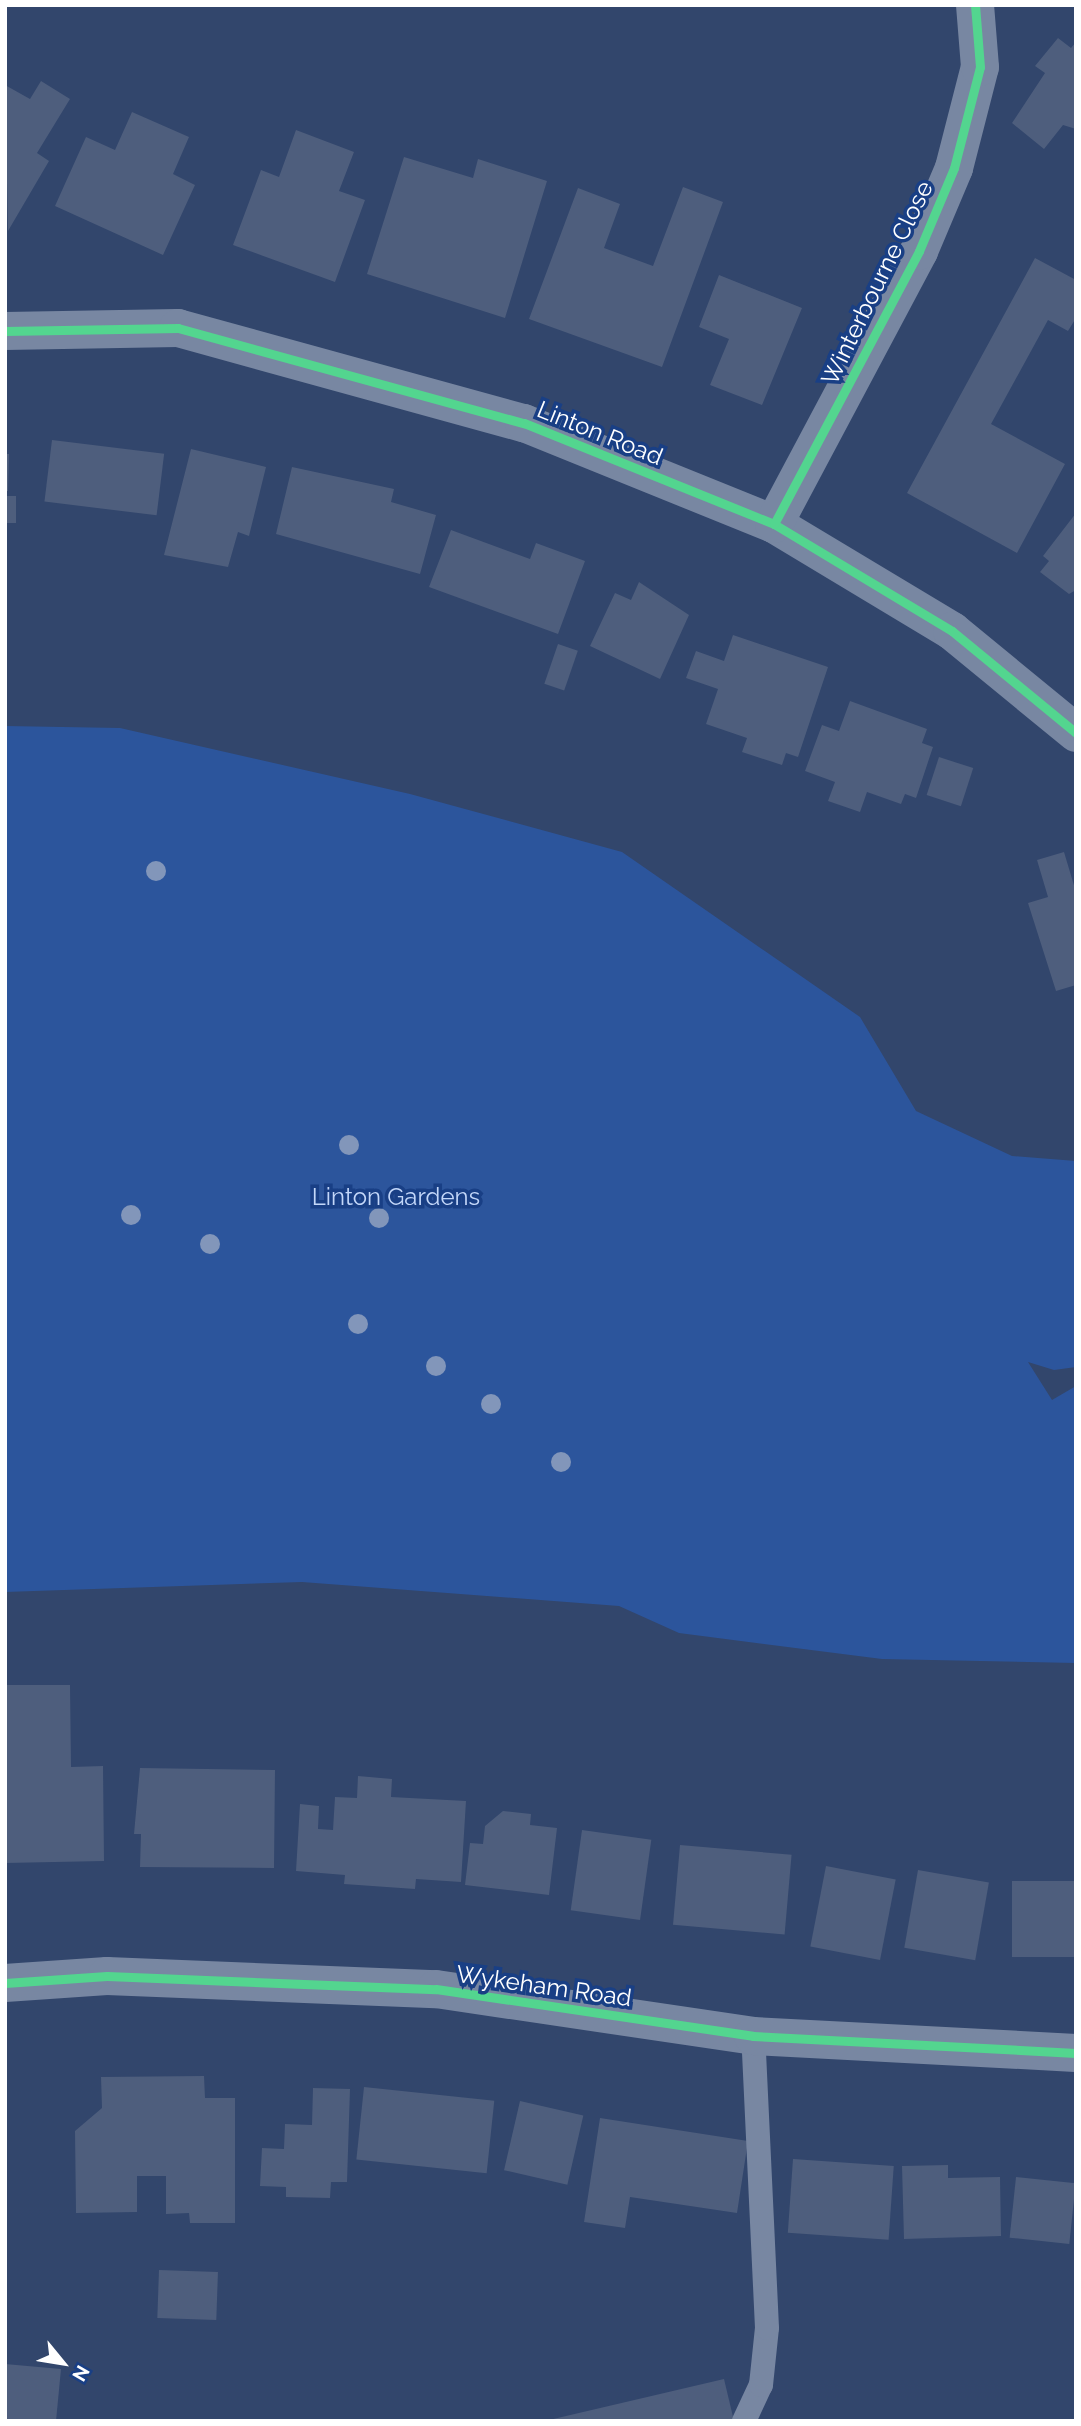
<!DOCTYPE html>
<style>
body{margin:0}
#map{position:relative;width:1081px;height:2426px;overflow:hidden;background:#32466c;font-family:Raleway,sans-serif}
div>[style]{position:absolute}
.green>*{inset:0;background:#2c559c}
.building>*{inset:0;background:#4e5e7d;transform-origin:0 0}
.service>*{height:24px;margin:-12px;padding:0 12px;transform-origin:12px;border-radius:12px;background:#7887a2}
.minor>*{height:38px;margin:-19px;padding:0 19px;transform-origin:19px;border-radius:19px;background:#7887a2}
.cycleway>*{height:9px;margin:-4.5px;padding:0 4.5px;transform-origin:4.5px;border-radius:4.5px;background:#53d58f}
.trees>*{width:20px;height:20px;margin:-10px;border-radius:50%;background:#8296ba}
span{translate:-50% -50%;white-space:nowrap;text-align:center;line-height:1.15;-webkit-text-stroke:7px #193f85;paint-order:stroke}
.street-label{font-size:24px;color:#fff}
.park-label{font-size:24px;color:#c3d7f9}
.frame{position:absolute;inset:0;border:7px solid #fff;pointer-events:none}
.north{position:absolute;left:28px;top:2328px;width:70px;height:70px;-webkit-text-stroke:5px #193f85;paint-order:stroke;rotate:120deg;font-size:19px;font-weight:700;line-height:28px;text-align:center;color:#fff}
.north::after{content:'';display:block;margin:auto;width:24px;height:32px;background:#fff;clip-path:polygon(50% 0,100% 100%,50% 72%,0 100%)}
</style>
<div id="map">
<div class="green">
<div style="clip-path:polygon(5px 726px,120px 728px,410px 794px,622px 852px,860px 1017px,916px 1111px,1012px 1156px,1076px 1161px,1076px 1367px,1054px 1370px,1028px 1362px,1052px 1400px,1076px 1386px,1076px 1663px,882px 1659px,679px 1633px,619px 1606px,302px 1582px,5px 1592px)"></div>
</div>
<div class="building">
<div style="clip-path:polygon(1058px 38px,1071px 48px,1076px 42px,1076px 129px,1063px 125px,1044px 149px,1012px 123px,1045px 73px,1035px 66px)"></div>
<div style="clip-path:polygon(41px 81px,70px 99px,37px 153px,49px 161px,8px 231px,5px 85px,30px 99px)"></div>
<div style="clip-path:polygon(132px 112px,189px 137px,173px 174px,195px 185px,163px 255px,55px 206px,86px 137px,115px 150px)"></div>
<div style="clip-path:polygon(296px 130px,354px 152px,339px 191px,365px 200px,335px 282px,233px 245px,261px 170px,279px 177px)"></div>
<div style="clip-path:polygon(404px 157px,473px 178px,478px 159px,547px 181px,505px 318px,367px 274px)"></div>
<div style="clip-path:polygon(683px 187px,723px 202px,662px 367px,529px 319px,578px 188px,620px 204px,604px 248px,653px 266px)"></div>
<div style="clip-path:polygon(1035px 258px,1076px 280px,1076px 318px,1068px 331px,1048px 320px,991px 424px,1065px 464px,1017px 553px,907px 493px)"></div>
<div style="clip-path:polygon(719px 275px,802px 308px,762px 405px,710px 385px,729px 339px,699px 327px)"></div>
<div style="left:52px;top:440px;width:113px;height:62px;rotate:7deg"></div>
<div style="clip-path:polygon(191px 449px,266px 467px,249px 536px,238px 532px,228px 567px,164px 555px)"></div>
<div style="clip-path:polygon(5px 454px,9px 454px,8px 491px,5px 491px)"></div>
<div style="clip-path:polygon(292px 467px,394px 489px,391px 502px,436px 515px,420px 574px,276px 534px)"></div>
<div style="left:5px;top:496px;width:11px;height:27px"></div>
<div style="clip-path:polygon(1076px 513px,1076px 590px,1069px 594px,1040px 572px,1049px 561px,1043px 556px)"></div>
<div style="clip-path:polygon(451px 530px,530px 559px,536px 543px,585px 561px,558px 634px,429px 587px)"></div>
<div style="clip-path:polygon(639px 582px,689px 615px,660px 679px,590px 646px,615px 593px,631px 600px)"></div>
<div style="clip-path:polygon(733px 635px,828px 667px,798px 757px,786px 753px,782px 765px,742px 752px,747px 738px,706px 724px,718px 689px,686px 678px,696px 651px,724px 661px)"></div>
<div style="left:558px;top:644px;width:21px;height:42px;rotate:19deg"></div>
<div style="clip-path:polygon(850px 701px,927px 729px,922px 743px,933px 747px,916px 798px,905px 794px,901px 804px,867px 792px,860px 812px,828px 801px,835px 782px,805px 771px,822px 725px,839px 731px)"></div>
<div style="left:939px;top:757px;width:36px;height:40px;rotate:18deg"></div>
<div style="clip-path:polygon(1064px 852px,1076px 892px,1076px 985px,1056px 991px,1028px 903px,1048px 897px,1037px 860px)"></div>
<div style="clip-path:polygon(5px 1685px,70px 1685px,71px 1767px,103px 1766px,104px 1861px,5px 1863px)"></div>
<div style="clip-path:polygon(140px 1768px,275px 1770px,274px 1868px,140px 1867px,141px 1834px,134px 1834px)"></div>
<div style="clip-path:polygon(358px 1776px,392px 1779px,391px 1797px,466px 1801px,461px 1882px,416px 1879px,415px 1889px,344px 1884px,345px 1875px,296px 1871px,300px 1804px,319px 1806px,318px 1829px,333px 1830px,335px 1797px,357px 1798px)"></div>
<div style="clip-path:polygon(503px 1811px,531px 1814px,530px 1825px,557px 1828px,549px 1895px,465px 1885px,470px 1843px,483px 1844px,485px 1826px)"></div>
<div style="left:582px;top:1830px;width:70px;height:81px;rotate:8deg"></div>
<div style="left:680px;top:1845px;width:112px;height:80px;rotate:5deg"></div>
<div style="left:826px;top:1866px;width:71px;height:82px;rotate:11deg"></div>
<div style="left:918px;top:1870px;width:72px;height:79px;rotate:10deg"></div>
<div style="left:1076px;top:1881px;width:76px;height:64px;rotate:90deg"></div>
<div style="clip-path:polygon(204px 2076px,205px 2098px,235px 2098px,235px 2223px,190px 2223px,189px 2213px,166px 2214px,166px 2176px,137px 2176px,137px 2212px,76px 2213px,75px 2131px,102px 2108px,101px 2077px)"></div>
<div style="left:364px;top:2087px;width:131px;height:73px;rotate:6deg"></div>
<div style="clip-path:polygon(313px 2088px,350px 2089px,347px 2182px,331px 2182px,330px 2198px,286px 2197px,286px 2187px,260px 2186px,262px 2148px,284px 2149px,285px 2124px,312px 2125px)"></div>
<div style="left:520px;top:2101px;width:65px;height:71px;rotate:13deg"></div>
<div style="clip-path:polygon(600px 2118px,748px 2141px,737px 2213px,630px 2197px,625px 2228px,584px 2222px)"></div>
<div style="left:793px;top:2159px;width:101px;height:74px;rotate:4deg"></div>
<div style="clip-path:polygon(948px 2165px,948px 2178px,1000px 2177px,1001px 2236px,904px 2239px,902px 2166px)"></div>
<div style="left:1016px;top:2177px;width:60px;height:61px;rotate:6deg"></div>
<div style="left:159px;top:2270px;width:59px;height:48px;rotate:2deg"></div>
<div style="clip-path:polygon(5px 2364px,61px 2369px,56px 2421px,5px 2421px)"></div>
<div style="clip-path:polygon(724px 2379px,734px 2421px,549px 2421px,549px 2420px)"></div>
</div>
<div class="service">
<div style="left:744px;top:2421px;width:40px;rotate:-65deg"></div>
<div style="left:761px;top:2385px;width:57px;rotate:-84deg"></div>
<div style="left:767px;top:2328px;width:292px;rotate:-92.7deg"></div>
</div>
<div class="minor">
<div style="left:5px;top:331px;width:173px;rotate:-1deg"></div>
<div style="left:178px;top:328px;width:359px;rotate:15.4deg"></div>
<div style="left:524px;top:423px;width:270px;rotate:22deg"></div>
<div style="left:774px;top:524px;width:208px;rotate:31deg"></div>
<div style="left:952px;top:631px;width:161px;rotate:39.4deg"></div>
<div style="left:774px;top:524px;width:309px;rotate:-62deg"></div>
<div style="left:919px;top:251px;width:90px;rotate:-67.1deg"></div>
<div style="left:954px;top:168px;width:104px;rotate:-75.6deg"></div>
<div style="left:980px;top:67px;width:62px;rotate:-94.6deg"></div>
<div style="left:5px;top:1983px;width:102px;rotate:-3.9deg"></div>
<div style="left:107px;top:1976px;width:329px;rotate:2.3deg"></div>
<div style="left:436px;top:1989px;width:320px;rotate:8.4deg"></div>
<div style="left:753px;top:2036px;width:323px;rotate:3deg"></div>
</div>
<div class="cycleway">
<div style="left:5px;top:331px;width:173px;rotate:-1deg"></div>
<div style="left:178px;top:328px;width:359px;rotate:15.4deg"></div>
<div style="left:524px;top:423px;width:270px;rotate:22deg"></div>
<div style="left:774px;top:524px;width:208px;rotate:31deg"></div>
<div style="left:952px;top:631px;width:161px;rotate:39.4deg"></div>
<div style="left:774px;top:524px;width:309px;rotate:-62deg"></div>
<div style="left:919px;top:251px;width:90px;rotate:-67.1deg"></div>
<div style="left:954px;top:168px;width:104px;rotate:-75.6deg"></div>
<div style="left:980px;top:67px;width:62px;rotate:-94.6deg"></div>
<div style="left:5px;top:1983px;width:102px;rotate:-3.9deg"></div>
<div style="left:107px;top:1976px;width:329px;rotate:2.3deg"></div>
<div style="left:436px;top:1989px;width:320px;rotate:8.4deg"></div>
<div style="left:753px;top:2036px;width:323px;rotate:3deg"></div>
</div>
<div class="trees">
<div style="left:156px;top:871px"></div>
<div style="left:349px;top:1145px"></div>
<div style="left:131px;top:1215px"></div>
<div style="left:379px;top:1218px"></div>
<div style="left:210px;top:1244px"></div>
<div style="left:358px;top:1324px"></div>
<div style="left:436px;top:1366px"></div>
<div style="left:491px;top:1404px"></div>
<div style="left:561px;top:1462px"></div>
</div>
<div class="street-label">
<span style="left:877px;top:283px;rotate:-64deg">Winterbourne Close</span>
<span style="left:600px;top:433px;rotate:22deg">Linton Road</span>
<span style="left:544px;top:1986px;rotate:8deg">Wykeham Road</span>
</div>
<div class="park-label">
<span style="left:396px;top:1197px">Linton Gardens</span>
</div>
<div class="frame"></div>
<div class="north">N</div>
</div>
